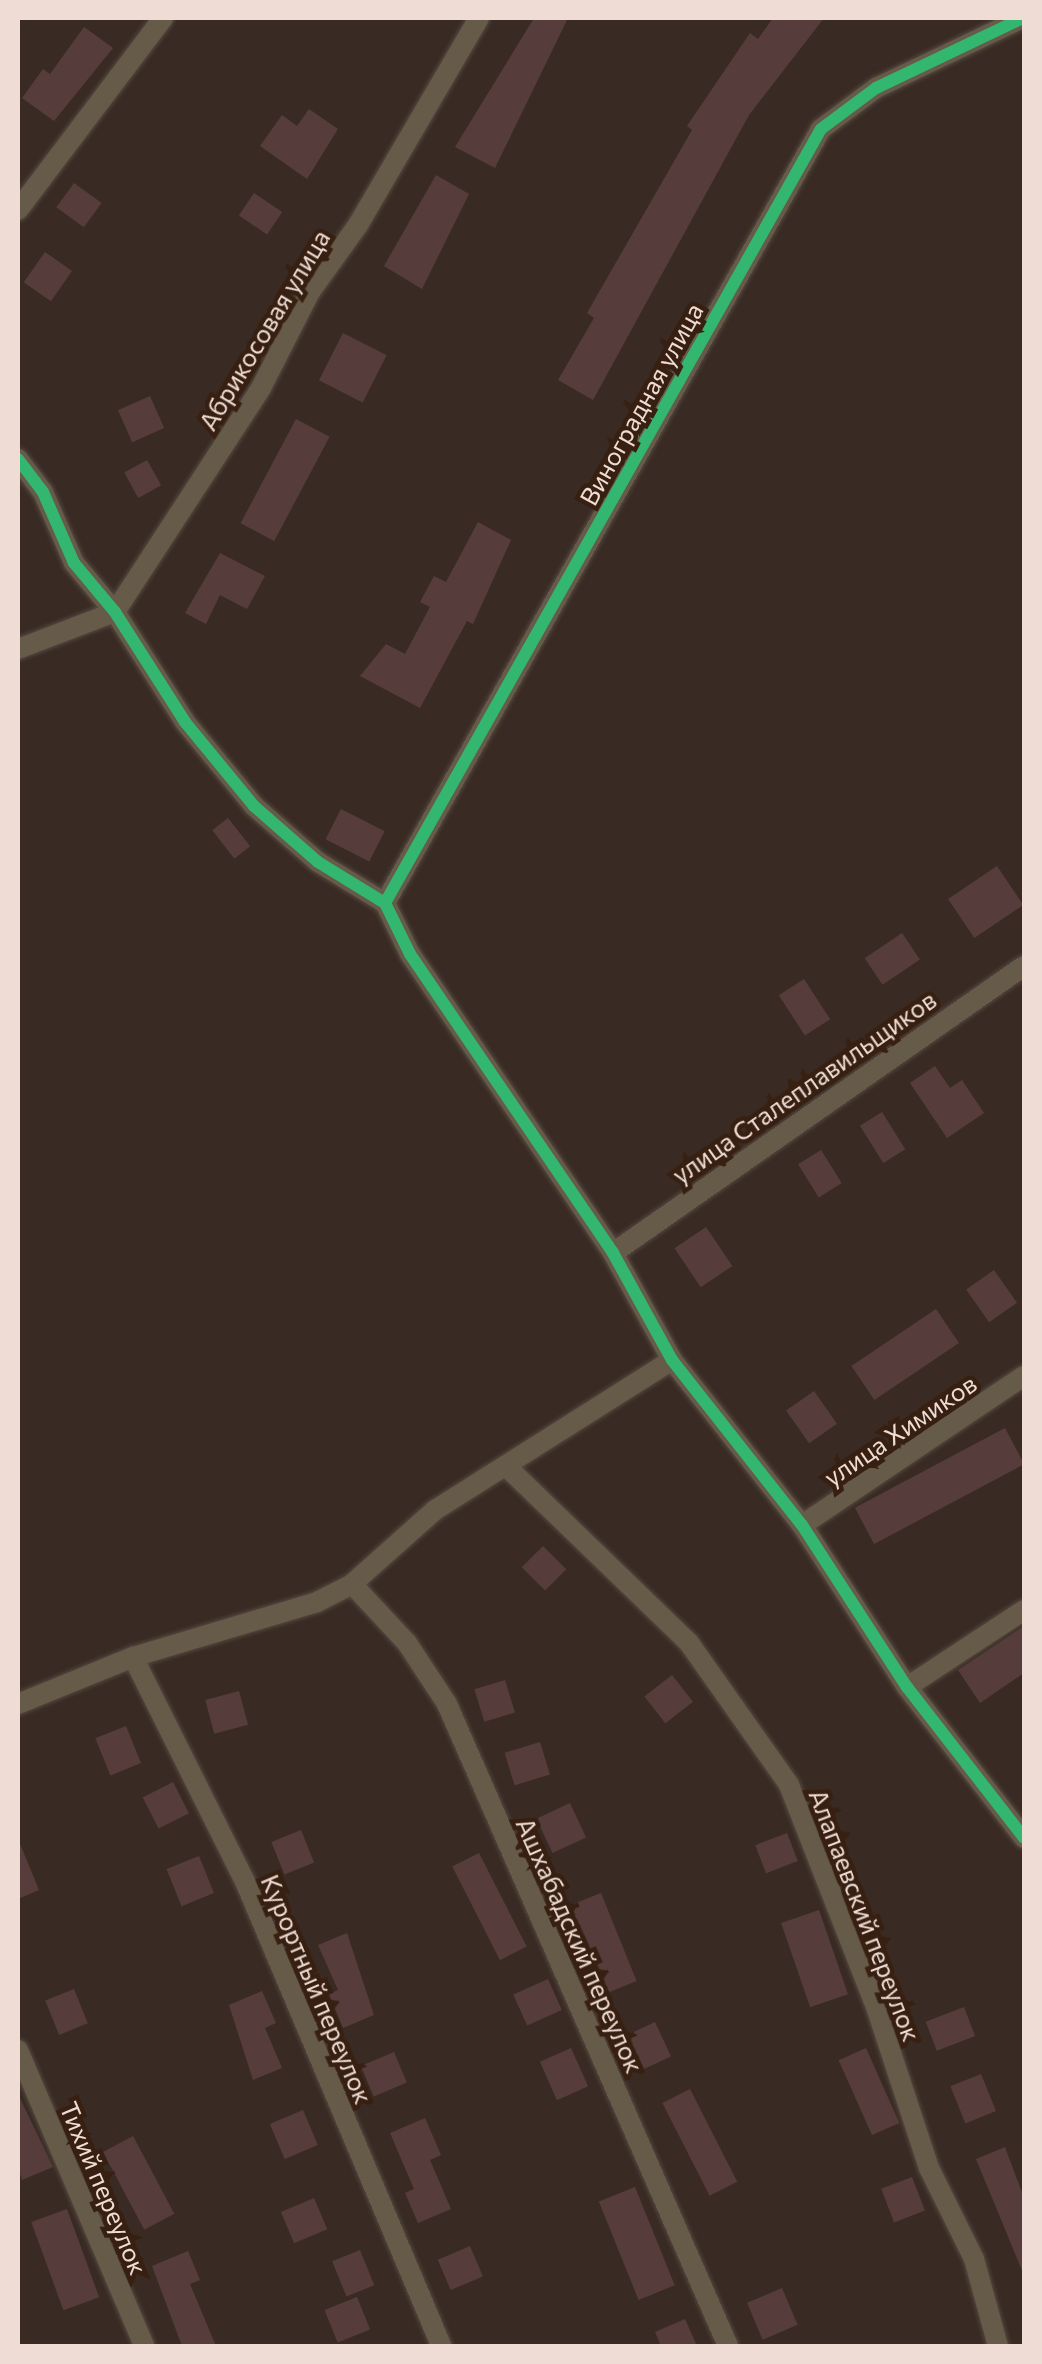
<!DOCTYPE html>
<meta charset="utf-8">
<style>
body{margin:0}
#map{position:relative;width:1042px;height:2364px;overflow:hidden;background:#392b23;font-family:Commissioner,sans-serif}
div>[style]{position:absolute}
.building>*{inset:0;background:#563d3b;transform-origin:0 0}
.roads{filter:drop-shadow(0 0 2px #544841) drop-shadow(0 0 2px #544841)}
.minor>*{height:20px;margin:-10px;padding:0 10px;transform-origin:10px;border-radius:10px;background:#665a49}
.cycleway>*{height:12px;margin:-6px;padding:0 6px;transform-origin:6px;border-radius:6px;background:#33b770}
span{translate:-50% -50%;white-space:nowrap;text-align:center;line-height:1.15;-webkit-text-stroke:9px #371f11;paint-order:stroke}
.street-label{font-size:25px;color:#efddd5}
.frame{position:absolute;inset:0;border:20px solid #efddd5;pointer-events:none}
</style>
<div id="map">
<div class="building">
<div style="clip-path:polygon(534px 18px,568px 18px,495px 168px,455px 147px)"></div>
<div style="clip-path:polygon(773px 18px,824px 18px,749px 115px,593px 400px,558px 380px,594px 318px,587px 313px,692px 130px,687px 126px,750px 33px,758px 39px)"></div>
<div style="clip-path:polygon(84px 27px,113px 48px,54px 121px,22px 98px,43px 69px,50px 74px)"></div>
<div style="clip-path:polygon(309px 109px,338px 129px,307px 179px,260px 146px,282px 115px,297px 126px)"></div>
<div style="clip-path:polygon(436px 175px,469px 194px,422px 289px,384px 266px)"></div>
<div style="left:74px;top:183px;width:34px;height:30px;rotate:36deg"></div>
<div style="left:254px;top:193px;width:34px;height:27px;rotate:34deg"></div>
<div style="left:45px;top:252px;width:33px;height:37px;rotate:35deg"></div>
<div style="left:343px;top:333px;width:49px;height:53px;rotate:27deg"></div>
<div style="left:150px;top:396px;width:35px;height:35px;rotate:66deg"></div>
<div style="left:296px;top:419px;width:38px;height:118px;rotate:28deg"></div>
<div style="left:147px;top:460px;width:29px;height:26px;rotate:61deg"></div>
<div style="clip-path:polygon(478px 522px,511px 540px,473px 624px,467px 621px,420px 708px,360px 676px,386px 644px,405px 654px,430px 607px,420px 602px,434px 576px,446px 582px)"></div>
<div style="clip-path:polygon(220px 553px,265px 576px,247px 609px,220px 595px,206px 624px,185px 613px)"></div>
<div style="left:341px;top:809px;width:49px;height:34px;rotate:27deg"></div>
<div style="left:228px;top:818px;width:36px;height:20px;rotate:52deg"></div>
<div style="left:997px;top:866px;width:47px;height:59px;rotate:56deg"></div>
<div style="left:902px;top:933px;width:32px;height:45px;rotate:56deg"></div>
<div style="left:804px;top:979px;width:48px;height:30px;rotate:57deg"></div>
<div style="clip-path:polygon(935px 1066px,950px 1088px,962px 1080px,984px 1113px,947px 1138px,910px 1083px)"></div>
<div style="left:882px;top:1112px;width:44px;height:26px;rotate:58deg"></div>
<div style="left:821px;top:1150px;width:39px;height:27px;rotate:58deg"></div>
<div style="left:706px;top:1227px;width:47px;height:38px;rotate:56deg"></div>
<div style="left:994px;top:1270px;width:40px;height:34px;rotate:55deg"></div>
<div style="left:936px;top:1309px;width:41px;height:102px;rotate:56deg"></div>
<div style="left:814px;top:1391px;width:40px;height:34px;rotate:55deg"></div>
<div style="left:1005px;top:1428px;width:41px;height:170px;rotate:62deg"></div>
<div style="left:543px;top:1546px;width:33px;height:30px;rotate:45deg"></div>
<div style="clip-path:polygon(1024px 1626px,1024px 1673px,980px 1703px,958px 1670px)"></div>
<div style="left:672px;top:1675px;width:34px;height:35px;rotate:52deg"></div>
<div style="left:505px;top:1680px;width:34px;height:32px;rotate:73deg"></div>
<div style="left:239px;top:1691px;width:35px;height:35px;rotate:75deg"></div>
<div style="left:126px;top:1726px;width:40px;height:33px;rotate:68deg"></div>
<div style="left:540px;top:1742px;width:34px;height:37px;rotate:73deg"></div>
<div style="left:173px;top:1782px;width:35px;height:34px;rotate:63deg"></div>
<div style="left:570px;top:1803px;width:38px;height:37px;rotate:65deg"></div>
<div style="left:301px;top:1830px;width:35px;height:32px;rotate:68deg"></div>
<div style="left:787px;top:1833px;width:30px;height:34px;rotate:69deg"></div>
<div style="clip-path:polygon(18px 1839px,39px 1890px,18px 1899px)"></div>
<div style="left:479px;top:1853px;width:105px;height:30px;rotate:63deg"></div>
<div style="left:199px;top:1856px;width:40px;height:35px;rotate:68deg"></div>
<div style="left:601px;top:1893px;width:95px;height:33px;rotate:68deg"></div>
<div style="left:819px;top:1910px;width:89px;height:40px;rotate:71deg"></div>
<div style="clip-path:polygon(347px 1933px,374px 2015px,343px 2028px,329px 1994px,338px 1990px,318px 1945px)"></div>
<div style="left:548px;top:1979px;width:34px;height:38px;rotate:66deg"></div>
<div style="left:74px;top:1989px;width:37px;height:31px;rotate:68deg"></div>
<div style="clip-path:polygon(262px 1991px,276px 2023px,265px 2028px,282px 2068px,253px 2080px,229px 2005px)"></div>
<div style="left:964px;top:2007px;width:31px;height:41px;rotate:69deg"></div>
<div style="left:655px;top:2022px;width:38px;height:30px;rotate:65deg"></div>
<div style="left:571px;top:2048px;width:42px;height:34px;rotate:66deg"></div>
<div style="left:866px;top:2048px;width:82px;height:30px;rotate:66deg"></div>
<div style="left:394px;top:2052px;width:33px;height:36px;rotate:67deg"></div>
<div style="left:981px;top:2074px;width:40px;height:33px;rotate:68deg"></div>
<div style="left:690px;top:2089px;width:104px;height:31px;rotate:63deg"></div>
<div style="clip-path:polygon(18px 2094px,53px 2167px,22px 2180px,18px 2168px)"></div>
<div style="left:303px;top:2110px;width:38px;height:36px;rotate:67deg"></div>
<div style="clip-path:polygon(425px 2118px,441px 2155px,430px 2160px,451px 2209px,418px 2223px,405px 2193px,414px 2189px,390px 2133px)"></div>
<div style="left:133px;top:2136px;width:88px;height:34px;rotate:62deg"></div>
<div style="clip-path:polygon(1005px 2147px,1024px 2198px,1023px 2273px,976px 2159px)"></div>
<div style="left:912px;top:2177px;width:36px;height:33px;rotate:69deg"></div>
<div style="left:635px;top:2187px;width:106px;height:39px;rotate:68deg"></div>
<div style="left:314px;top:2198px;width:34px;height:36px;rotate:67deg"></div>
<div style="left:67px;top:2209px;width:94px;height:38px;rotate:70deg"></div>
<div style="left:470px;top:2246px;width:33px;height:35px;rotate:67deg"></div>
<div style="left:360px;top:2250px;width:38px;height:30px;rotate:68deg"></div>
<div style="clip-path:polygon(188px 2251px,200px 2280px,190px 2284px,216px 2346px,182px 2346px,152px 2266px)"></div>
<div style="left:782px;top:2288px;width:40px;height:38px;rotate:67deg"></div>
<div style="left:357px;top:2297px;width:35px;height:35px;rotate:68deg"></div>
<div style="clip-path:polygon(685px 2319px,697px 2346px,661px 2346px,655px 2332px)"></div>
</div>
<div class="roads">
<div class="minor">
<div style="left:18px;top:210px;width:241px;rotate:-52.9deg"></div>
<div style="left:18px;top:459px;width:41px;rotate:52.9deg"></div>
<div style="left:43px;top:492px;width:77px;rotate:66.4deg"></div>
<div style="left:74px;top:563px;width:64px;rotate:50.1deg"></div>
<div style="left:115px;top:612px;width:130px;rotate:57.5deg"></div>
<div style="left:185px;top:722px;width:109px;rotate:50.6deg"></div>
<div style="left:254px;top:806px;width:85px;rotate:41.2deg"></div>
<div style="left:318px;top:862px;width:79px;rotate:31.5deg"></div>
<div style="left:385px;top:903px;width:57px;rotate:63.9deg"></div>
<div style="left:410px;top:954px;width:361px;rotate:55.8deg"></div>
<div style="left:613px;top:1253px;width:122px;rotate:61.1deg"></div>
<div style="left:672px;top:1360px;width:210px;rotate:51.8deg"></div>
<div style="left:802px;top:1525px;width:193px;rotate:57.1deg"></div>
<div style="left:907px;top:1687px;width:191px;rotate:52.2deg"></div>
<div style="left:18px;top:649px;width:104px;rotate:-20.9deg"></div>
<div style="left:115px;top:612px;width:267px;rotate:-56.9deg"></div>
<div style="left:261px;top:388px;width:108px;rotate:-63deg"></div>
<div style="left:310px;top:292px;width:82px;rotate:-54.4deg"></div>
<div style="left:358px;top:225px;width:240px;rotate:-59.7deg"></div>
<div style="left:385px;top:903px;width:888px;rotate:-60.61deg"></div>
<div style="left:821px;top:129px;width:69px;rotate:-36.7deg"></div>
<div style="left:876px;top:88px;width:163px;rotate:-25.5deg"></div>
<div style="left:613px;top:1253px;width:501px;rotate:-34.93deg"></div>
<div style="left:509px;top:1469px;width:250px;rotate:44deg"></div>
<div style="left:689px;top:1643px;width:174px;rotate:54.8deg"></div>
<div style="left:789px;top:1785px;width:242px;rotate:68.6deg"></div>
<div style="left:877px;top:2010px;width:166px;rotate:71.8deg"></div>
<div style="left:929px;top:2168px;width:102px;rotate:63.7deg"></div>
<div style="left:974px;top:2259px;width:90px;rotate:74.6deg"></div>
<div style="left:802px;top:1525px;width:267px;rotate:-33.9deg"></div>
<div style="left:352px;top:1584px;width:81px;rotate:47deg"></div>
<div style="left:407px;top:1643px;width:73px;rotate:56.7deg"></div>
<div style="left:447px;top:1704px;width:701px;rotate:66.36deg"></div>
<div style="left:133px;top:1657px;width:256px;rotate:63.5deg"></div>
<div style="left:247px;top:1886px;width:499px;rotate:67.1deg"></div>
<div style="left:907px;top:1687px;width:140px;rotate:-33.3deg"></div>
<div style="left:18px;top:1704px;width:124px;rotate:-22.2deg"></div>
<div style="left:133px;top:1657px;width:192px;rotate:-16.6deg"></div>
<div style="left:317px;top:1602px;width:39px;rotate:-27deg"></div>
<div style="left:352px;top:1584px;width:111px;rotate:-41.7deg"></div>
<div style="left:435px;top:1510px;width:280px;rotate:-32.3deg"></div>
<div style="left:18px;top:2050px;width:322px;rotate:66.9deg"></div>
</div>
</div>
<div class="cycleway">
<div style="left:18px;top:459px;width:41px;rotate:52.9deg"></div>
<div style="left:43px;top:492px;width:77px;rotate:66.4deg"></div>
<div style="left:74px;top:563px;width:64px;rotate:50.1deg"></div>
<div style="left:115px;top:612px;width:130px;rotate:57.5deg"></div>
<div style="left:185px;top:722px;width:109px;rotate:50.6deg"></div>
<div style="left:254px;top:806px;width:85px;rotate:41.2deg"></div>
<div style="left:318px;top:862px;width:79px;rotate:31.5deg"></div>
<div style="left:385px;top:903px;width:57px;rotate:63.9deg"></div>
<div style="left:410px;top:954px;width:361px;rotate:55.8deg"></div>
<div style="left:613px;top:1253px;width:122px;rotate:61.1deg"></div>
<div style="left:672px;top:1360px;width:210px;rotate:51.8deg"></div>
<div style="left:802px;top:1525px;width:193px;rotate:57.1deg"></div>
<div style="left:907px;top:1687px;width:191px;rotate:52.2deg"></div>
<div style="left:385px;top:903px;width:888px;rotate:-60.61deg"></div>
<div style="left:821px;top:129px;width:69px;rotate:-36.7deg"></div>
<div style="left:876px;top:88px;width:163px;rotate:-25.5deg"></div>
</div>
<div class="street-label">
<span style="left:264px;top:330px;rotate:-59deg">Абрикосовая улица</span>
<span style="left:641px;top:404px;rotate:-61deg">Виноградная улица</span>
<span style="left:804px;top:1087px;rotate:-35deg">улица Сталеплавильщиков</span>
<span style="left:900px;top:1430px;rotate:-34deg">улица Химиков</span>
<span style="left:865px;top:1915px;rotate:69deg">Алапаевский переулок</span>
<span style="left:580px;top:1945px;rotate:66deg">Ашхабадский переулок</span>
<span style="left:317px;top:1989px;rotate:67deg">Курортный переулок</span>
<span style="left:104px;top:2188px;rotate:67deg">Тихий переулок</span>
</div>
<div class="frame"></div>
</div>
